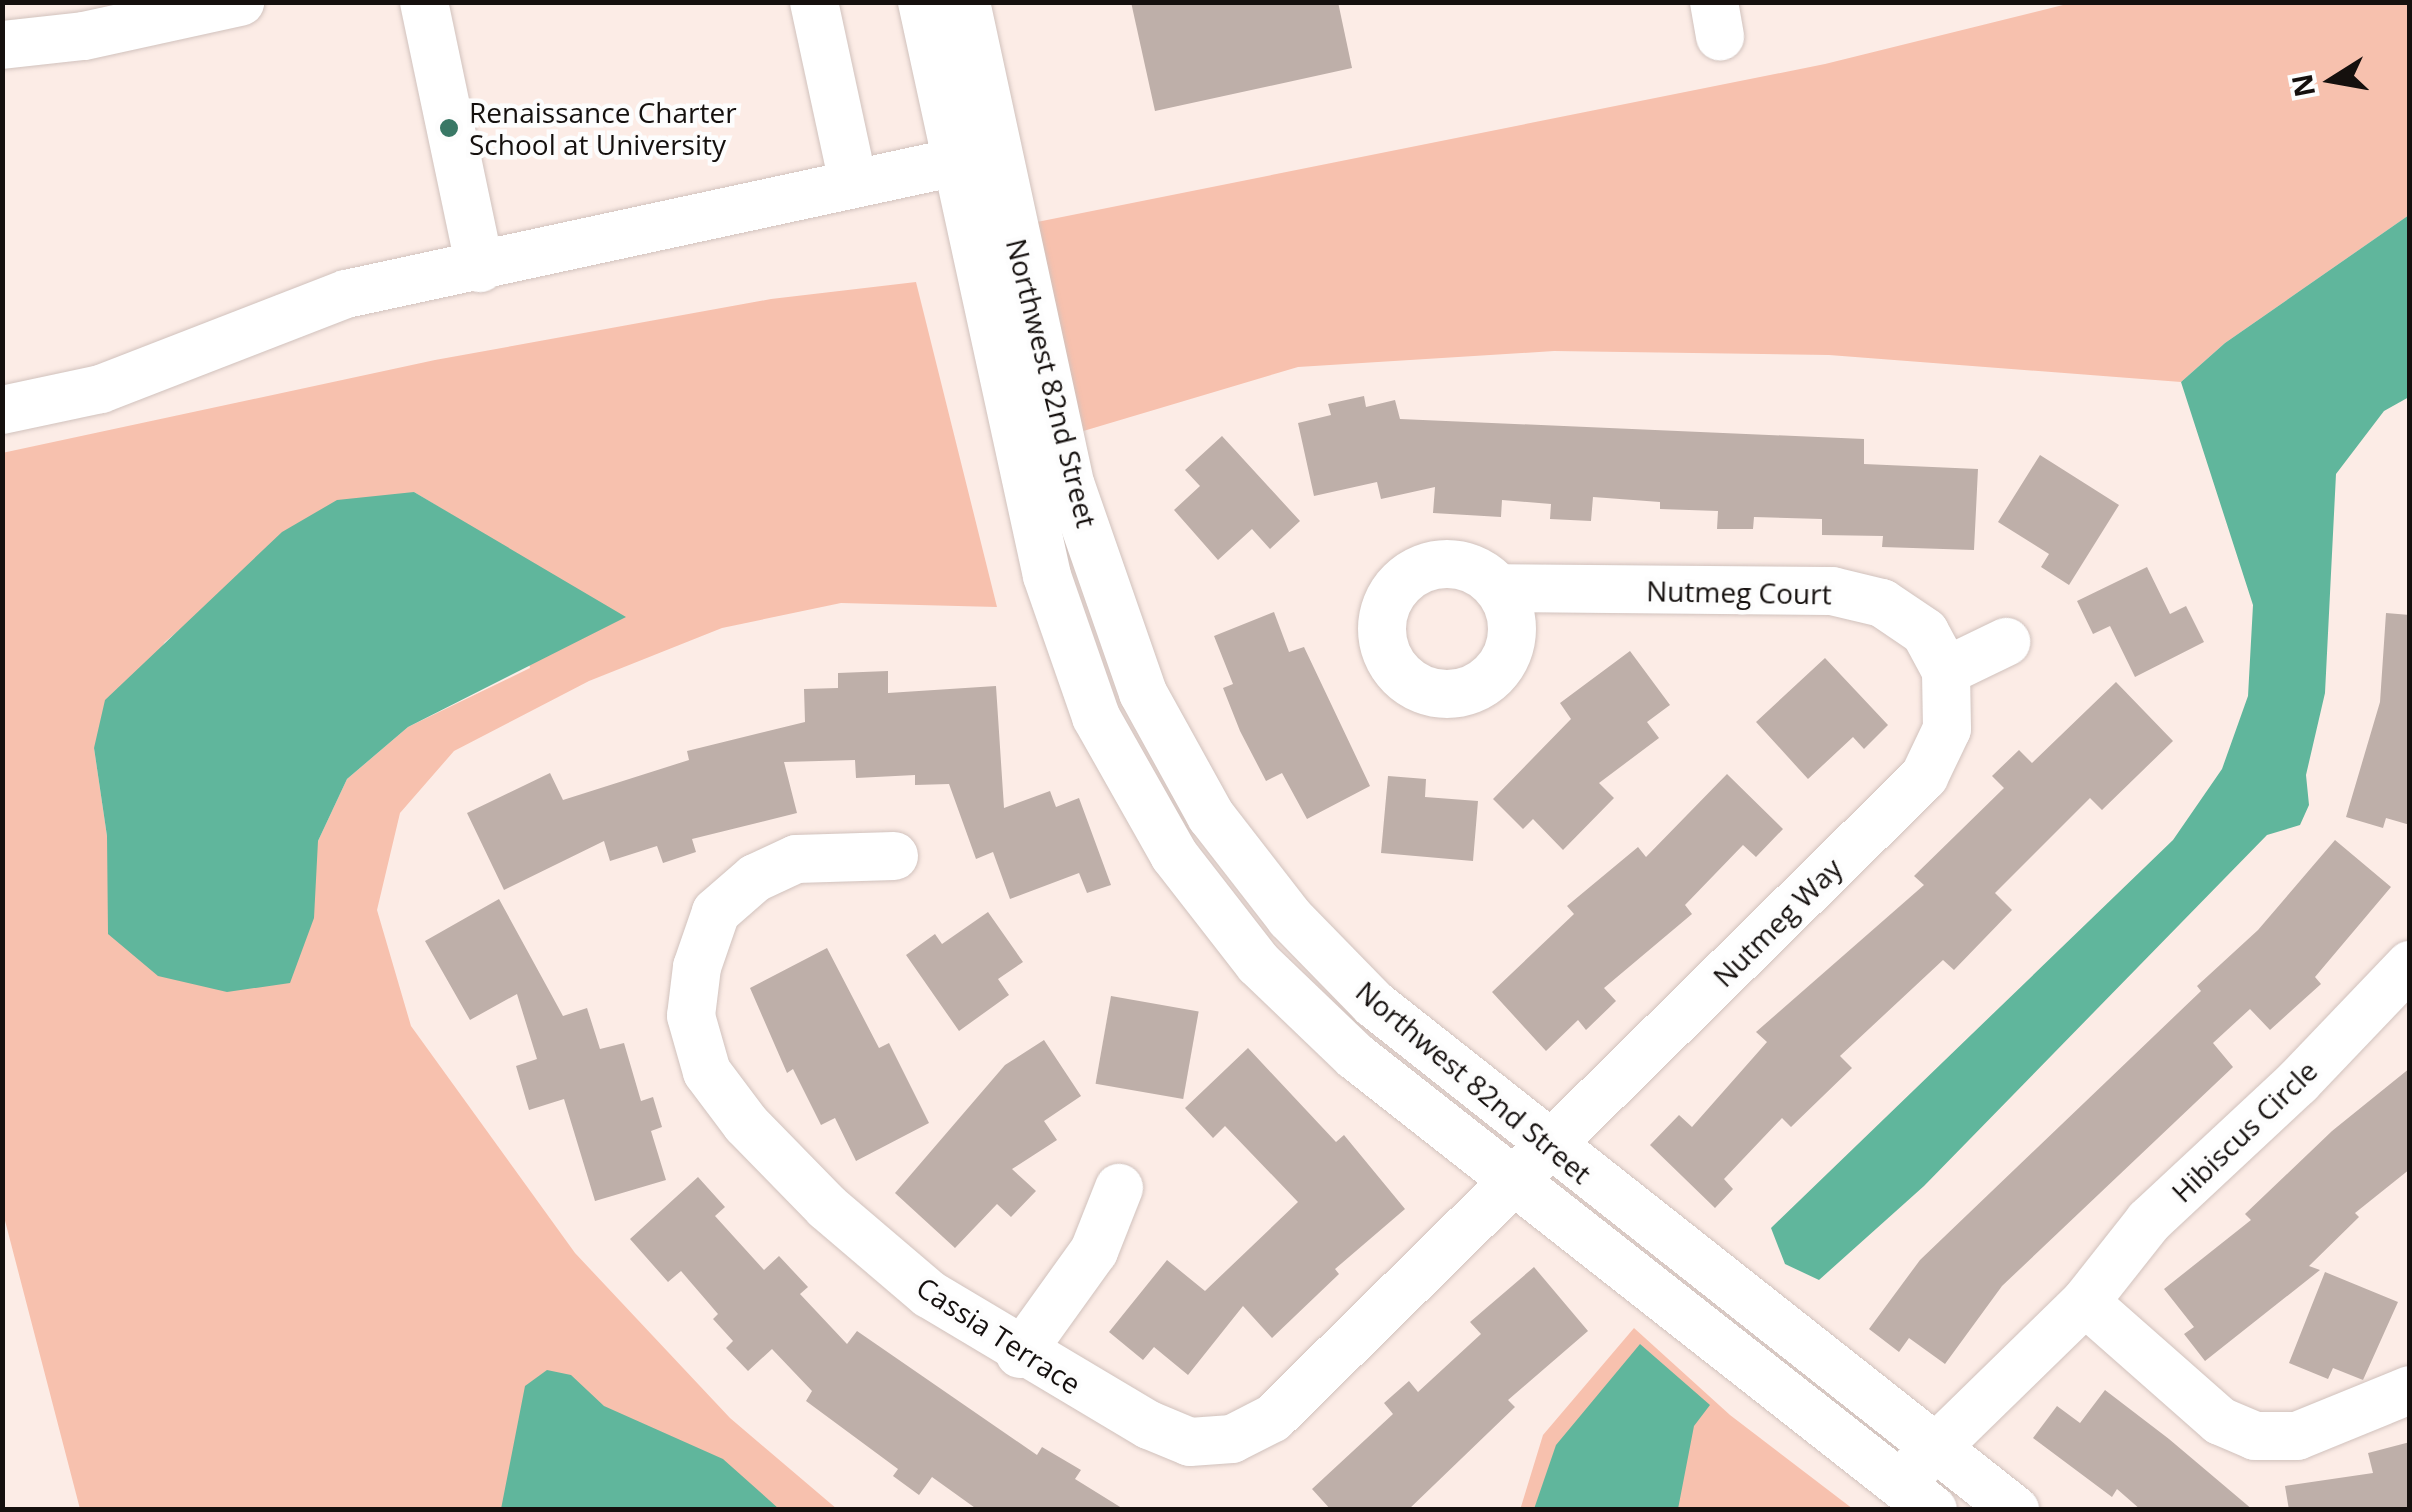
<!DOCTYPE html>
<style>
body{margin:0}
#map{position:relative;width:2412px;height:1512px;overflow:hidden;background:#fcece6;font-family:"Open Sans",sans-serif}
div>[style]{position:absolute}
.green>*{inset:0;background:#f7c1ae}
.water>*{inset:0;background:#60b69c}
.building>*{inset:0;background:#beafa9;transform-origin:0 0}
.roads{filter:drop-shadow(0 0 2px #d1c2bd) drop-shadow(0 0 2px #d1c2bd)}
.minor>*{height:48px;margin:-24px;padding:0 24px;transform-origin:24px;border-radius:24px;background:#fff}
.minor>.ring{margin:-24px;padding:0;box-sizing:content-box;background:none;border:48px solid #fff;border-radius:50%}
.dots>*{width:28px;height:28px;translate:-50% -50%;box-sizing:border-box;border:5px solid #fdfdfd;border-radius:50%}
span{translate:-50% -50%;white-space:nowrap;text-align:center;line-height:1.15;-webkit-text-stroke:9px #fdfdfd;paint-order:stroke}
.poi-label{font-size:28px;color:#15100e}
.left{translate:0 -50%;text-align:left}
.street-label{font-size:28px;color:#15100e}
.frame{position:absolute;inset:0;border:5px solid #15100e;pointer-events:none}
.north{position:absolute;left:2282px;top:30px;width:100px;height:100px;-webkit-text-stroke:8px #fdfdfd;paint-order:stroke;rotate:259deg;font-size:28px;font-weight:700;line-height:40px;text-align:center;color:#15100e}
.north::after{content:'';display:block;margin:auto;width:35px;height:45px;background:#15100e;clip-path:polygon(50% 0,100% 100%,50% 72%,0 100%)}
</style>
<div id="map">
<div class="green">
<div style="clip-path:polygon(2071px 3px,2409px 3px,2409px 215px,2225px 343px,2181px 382px,1829px 355px,1554px 351px,1298px 367px,1070px 435px,1022px 225px,1825px 64px)"></div>
<div style="clip-path:polygon(evenodd,916px 282px,997px 607px,841px 603px,722px 628px,589px 681px,454px 751px,400px 813px,377px 910px,411px 1026px,575px 1253px,730px 1418px,837px 1509px,80px 1509px,3px 1213px,2px 453px,435px 360px,771px 299px,916px 282px,414px 492px,505px 547px,530px 668px,408px 727px,347px 779px,318px 841px,107px 836px,94px 748px,165px 642px,229px 588px,414px 492px)"></div>
<div style="clip-path:polygon(1634px 1328px,1730px 1415px,1853px 1509px,1520px 1510px,1543px 1435px)"></div>
</div>
<div class="water">
<div style="clip-path:polygon(2409px 215px,2409px 397px,2384px 411px,2336px 474px,2325px 693px,2306px 775px,2309px 805px,2300px 825px,2267px 835px,1924px 1186px,1819px 1280px,1785px 1264px,1771px 1228px,2173px 840px,2222px 769px,2248px 696px,2253px 605px,2181px 382px,2225px 343px)"></div>
<div style="clip-path:polygon(414px 492px,626px 617px,408px 727px,347px 779px,318px 841px,314px 918px,290px 983px,227px 992px,158px 976px,108px 934px,107px 836px,94px 748px,105px 700px,282px 532px,337px 500px)"></div>
<div style="clip-path:polygon(1640px 1344px,1710px 1405px,1694px 1426px,1678px 1509px,1534px 1509px,1556px 1445px)"></div>
<div style="clip-path:polygon(547px 1370px,571px 1375px,604px 1406px,723px 1459px,779px 1509px,501px 1509px,525px 1386px)"></div>
</div>
<div class="building">
<div style="clip-path:polygon(1131px 2px,1338px 2px,1352px 68px,1155px 111px)"></div>
<div style="clip-path:polygon(1364px 396px,1366px 407px,1395px 400px,1400px 419px,1864px 439px,1864px 464px,1978px 469px,1974px 550px,1882px 547px,1883px 536px,1822px 535px,1822px 519px,1754px 517px,1753px 529px,1717px 529px,1718px 511px,1660px 509px,1660px 502px,1593px 497px,1591px 521px,1550px 519px,1551px 504px,1502px 500px,1501px 517px,1433px 513px,1435px 487px,1381px 499px,1377px 482px,1314px 496px,1298px 423px,1331px 415px,1328px 404px)"></div>
<div style="clip-path:polygon(1222px 436px,1300px 521px,1270px 549px,1252px 529px,1218px 560px,1174px 510px,1200px 486px,1185px 470px)"></div>
<div style="clip-path:polygon(2040px 455px,2119px 505px,2069px 585px,2041px 567px,2049px 554px,1998px 522px)"></div>
<div style="clip-path:polygon(2147px 567px,2170px 614px,2186px 606px,2204px 642px,2135px 677px,2110px 626px,2093px 634px,2077px 601px)"></div>
<div style="clip-path:polygon(1274px 612px,1289px 652px,1304px 647px,1370px 786px,1307px 819px,1282px 773px,1266px 781px,1240px 731px,1223px 688px,1233px 684px,1214px 636px)"></div>
<div style="clip-path:polygon(2386px 613px,2410px 615px,2410px 825px,2386px 818px,2383px 828px,2346px 817px,2380px 702px)"></div>
<div style="clip-path:polygon(1630px 651px,1670px 705px,1647px 722px,1659px 738px,1599px 783px,1614px 798px,1563px 850px,1533px 819px,1523px 829px,1493px 799px,1571px 719px,1560px 703px)"></div>
<div style="clip-path:polygon(1825px 658px,1888px 725px,1864px 749px,1853px 737px,1808px 779px,1756px 722px)"></div>
<div style="clip-path:polygon(888px 671px,888px 693px,996px 686px,1004px 808px,1050px 791px,1056px 807px,1079px 798px,1111px 885px,1087px 893px,1079px 873px,1010px 899px,993px 852px,976px 859px,949px 784px,915px 785px,915px 775px,856px 778px,855px 760px,784px 762px,797px 813px,692px 839px,696px 852px,663px 863px,657px 846px,610px 861px,604px 841px,504px 890px,467px 813px,550px 773px,563px 800px,689px 760px,687px 751px,805px 722px,804px 689px,838px 688px,838px 673px)"></div>
<div style="clip-path:polygon(2116px 682px,2173px 741px,2102px 810px,2090px 798px,1995px 893px,2012px 910px,1954px 970px,1943px 960px,1840px 1056px,1852px 1068px,1791px 1127px,1782px 1118px,1724px 1179px,1733px 1189px,1715px 1208px,1650px 1145px,1679px 1115px,1692px 1127px,1767px 1042px,1756px 1032px,1924px 885px,1914px 876px,2004px 788px,1992px 776px,2019px 750px,2032px 763px)"></div>
<div style="clip-path:polygon(1727px 774px,1783px 829px,1756px 857px,1743px 845px,1685px 905px,1692px 914px,1604px 988px,1616px 1001px,1586px 1030px,1578px 1020px,1546px 1051px,1492px 992px,1574px 914px,1567px 906px,1638px 847px,1646px 857px)"></div>
<div style="clip-path:polygon(1388px 776px,1426px 779px,1425px 797px,1478px 801px,1473px 861px,1381px 853px)"></div>
<div style="clip-path:polygon(2335px 840px,2391px 887px,2315px 977px,2321px 984px,2270px 1030px,2250px 1009px,2213px 1043px,2233px 1067px,2002px 1286px,1945px 1364px,1909px 1338px,1899px 1352px,1869px 1329px,1920px 1260px,2201px 991px,2197px 986px,2258px 930px)"></div>
<div style="clip-path:polygon(499px 899px,563px 1016px,587px 1008px,600px 1049px,624px 1043px,641px 1101px,653px 1097px,662px 1127px,651px 1131px,666px 1180px,595px 1201px,564px 1099px,529px 1110px,516px 1066px,537px 1059px,517px 994px,470px 1020px,425px 941px)"></div>
<div style="clip-path:polygon(988px 912px,1023px 962px,998px 979px,1009px 995px,959px 1031px,906px 955px,935px 934px,942px 944px)"></div>
<div style="clip-path:polygon(827px 948px,879px 1048px,889px 1043px,929px 1123px,856px 1161px,835px 1118px,821px 1125px,793px 1069px,787px 1073px,750px 988px)"></div>
<div style="left:1111px;top:996px;width:89px;height:89px;rotate:10deg"></div>
<div style="clip-path:polygon(1044px 1040px,1081px 1096px,1044px 1121px,1057px 1140px,1012px 1169px,1036px 1191px,1011px 1217px,997px 1204px,955px 1248px,895px 1193px,1005px 1065px)"></div>
<div style="clip-path:polygon(1248px 1048px,1336px 1142px,1344px 1135px,1405px 1209px,1335px 1269px,1339px 1274px,1272px 1338px,1243px 1306px,1188px 1375px,1154px 1347px,1143px 1360px,1109px 1332px,1167px 1260px,1205px 1291px,1298px 1202px,1225px 1126px,1213px 1138px,1185px 1108px)"></div>
<div style="clip-path:polygon(2410px 1068px,2410px 1169px,2355px 1213px,2359px 1217px,2309px 1266px,2320px 1270px,2205px 1361px,2184px 1334px,2194px 1327px,2164px 1289px,2251px 1220px,2245px 1214px,2332px 1131px)"></div>
<div style="clip-path:polygon(698px 1177px,725px 1207px,715px 1216px,764px 1270px,779px 1256px,808px 1287px,800px 1294px,847px 1344px,857px 1331px,1037px 1455px,1042px 1447px,1081px 1470px,1075px 1479px,1125px 1510px,978px 1510px,932px 1477px,919px 1495px,893px 1476px,898px 1469px,806px 1401px,812px 1391px,772px 1349px,748px 1371px,726px 1348px,733px 1341px,713px 1319px,718px 1314px,681px 1271px,668px 1282px,630px 1239px)"></div>
<div style="clip-path:polygon(1534px 1267px,1588px 1331px,1508px 1400px,1515px 1407px,1408px 1510px,1331px 1510px,1312px 1489px,1393px 1414px,1384px 1403px,1409px 1381px,1418px 1392px,1481px 1334px,1470px 1322px)"></div>
<div style="clip-path:polygon(2325px 1272px,2398px 1302px,2363px 1380px,2333px 1368px,2328px 1379px,2289px 1363px)"></div>
<div style="clip-path:polygon(2105px 1390px,2169px 1439px,2253px 1510px,2141px 1510px,2117px 1489px,2112px 1497px,2033px 1438px,2057px 1406px,2080px 1423px)"></div>
<div style="clip-path:polygon(2410px 1442px,2410px 1510px,2289px 1510px,2285px 1486px,2373px 1473px,2368px 1453px)"></div>
</div>
<div class="roads">
<div class="minor">
<div style="left:424px;top:2px;width:272px;rotate:78.1deg"></div>
<div style="left:814px;top:2px;width:184px;rotate:77.8deg"></div>
<div style="left:922px;top:2px;width:587px;rotate:77.71deg"></div>
<div style="left:1047px;top:576px;width:149px;rotate:70.8deg"></div>
<div style="left:1096px;top:717px;width:159px;rotate:60.5deg"></div>
<div style="left:1174px;top:855px;width:138px;rotate:52.1deg"></div>
<div style="left:1259px;top:964px;width:133px;rotate:43.8deg"></div>
<div style="left:1355px;top:1056px;width:735px;rotate:38.15deg"></div>
<div style="left:966px;top:2px;width:495px;rotate:77.8deg"></div>
<div style="left:1071px;top:486px;width:219px;rotate:70.8deg"></div>
<div style="left:1143px;top:693px;width:141px;rotate:61.1deg"></div>
<div style="left:1211px;top:816px;width:129px;rotate:52.2deg"></div>
<div style="left:1290px;top:918px;width:120px;rotate:45.7deg"></div>
<div style="left:1374px;top:1004px;width:817px;rotate:38.29deg"></div>
<div style="left:1714px;top:2px;width:35px;rotate:80deg"></div>
<div style="left:2px;top:45px;width:82px;rotate:-6.3deg"></div>
<div style="left:84px;top:36px;width:160px;rotate:-12.3deg"></div>
<div style="left:2px;top:410px;width:101px;rotate:-12deg"></div>
<div style="left:101px;top:389px;width:263px;rotate:-21.2deg"></div>
<div style="left:346px;top:294px;width:624px;rotate:-12.21deg"></div>
<div class="ring" style="left:1382px;top:564px;width:82px;height:82px"></div>
<div style="left:1946px;top:671px;width:67px;rotate:-25.8deg"></div>
<div style="left:894px;top:856px;width:98px;rotate:178.2deg"></div>
<div style="left:796px;top:859px;width:45px;rotate:155.1deg"></div>
<div style="left:755px;top:878px;width:52px;rotate:138.9deg"></div>
<div style="left:716px;top:912px;width:58px;rotate:109.1deg"></div>
<div style="left:697px;top:967px;width:49px;rotate:97deg"></div>
<div style="left:691px;top:1016px;width:58px;rotate:74.1deg"></div>
<div style="left:707px;top:1072px;width:65px;rotate:53.1deg"></div>
<div style="left:746px;top:1124px;width:116px;rotate:45.7deg"></div>
<div style="left:827px;top:1207px;width:134px;rotate:40.5deg"></div>
<div style="left:929px;top:1294px;width:256px;rotate:30.8deg"></div>
<div style="left:1149px;top:1425px;width:44px;rotate:22.5deg"></div>
<div style="left:1190px;top:1442px;width:42px;rotate:-4.1deg"></div>
<div style="left:1232px;top:1439px;width:46px;rotate:-27.1deg"></div>
<div style="left:1273px;top:1418px;width:914px;rotate:-44.56deg"></div>
<div style="left:1924px;top:777px;width:53px;rotate:-64.4deg"></div>
<div style="left:1947px;top:729px;width:58px;rotate:-91deg"></div>
<div style="left:1946px;top:671px;width:44px;rotate:-118.3deg"></div>
<div style="left:1925px;top:632px;width:52px;rotate:-146deg"></div>
<div style="left:1882px;top:603px;width:51px;rotate:-166.5deg"></div>
<div style="left:1832px;top:591px;width:334px;rotate:-179.5deg"></div>
<div style="left:2085px;top:1302px;width:180px;rotate:41.4deg"></div>
<div style="left:2220px;top:1421px;width:38px;rotate:23deg"></div>
<div style="left:2255px;top:1436px;width:42px"></div>
<div style="left:2297px;top:1436px;width:122px;rotate:-22.2deg"></div>
<div style="left:1020px;top:1354px;width:127px;rotate:-54.3deg"></div>
<div style="left:1094px;top:1251px;width:68px;rotate:-68.4deg"></div>
<div style="left:1915px;top:1468px;width:238px;rotate:-44.3deg"></div>
<div style="left:2085px;top:1302px;width:103px;rotate:-51.7deg"></div>
<div style="left:2149px;top:1221px;width:204px;rotate:-43deg"></div>
<div style="left:2298px;top:1082px;width:162px;rotate:-46.3deg"></div>
</div>
</div>
<div class="dots">
<div style="left:449px;top:128px;background:#397865"></div>
</div>
<div class="poi-label">
<span class="left" style="left:469px;top:128px">Renaissance Charter<br>School at University</span>
</div>
<div class="street-label">
<span style="left:1052px;top:383px;rotate:76deg">Northwest 82nd Street</span>
<span style="left:1739px;top:592px;rotate:1deg">Nutmeg Court</span>
<span style="left:1777px;top:922px;rotate:-45deg">Nutmeg Way</span>
<span style="left:1474px;top:1082px;rotate:40deg">Northwest 82nd Street</span>
<span style="left:2244px;top:1131px;rotate:-44deg">Hibiscus Circle</span>
<span style="left:999px;top:1335px;rotate:33deg">Cassia Terrace</span>
</div>
<div class="frame"></div>
<div class="north">N</div>
</div>
